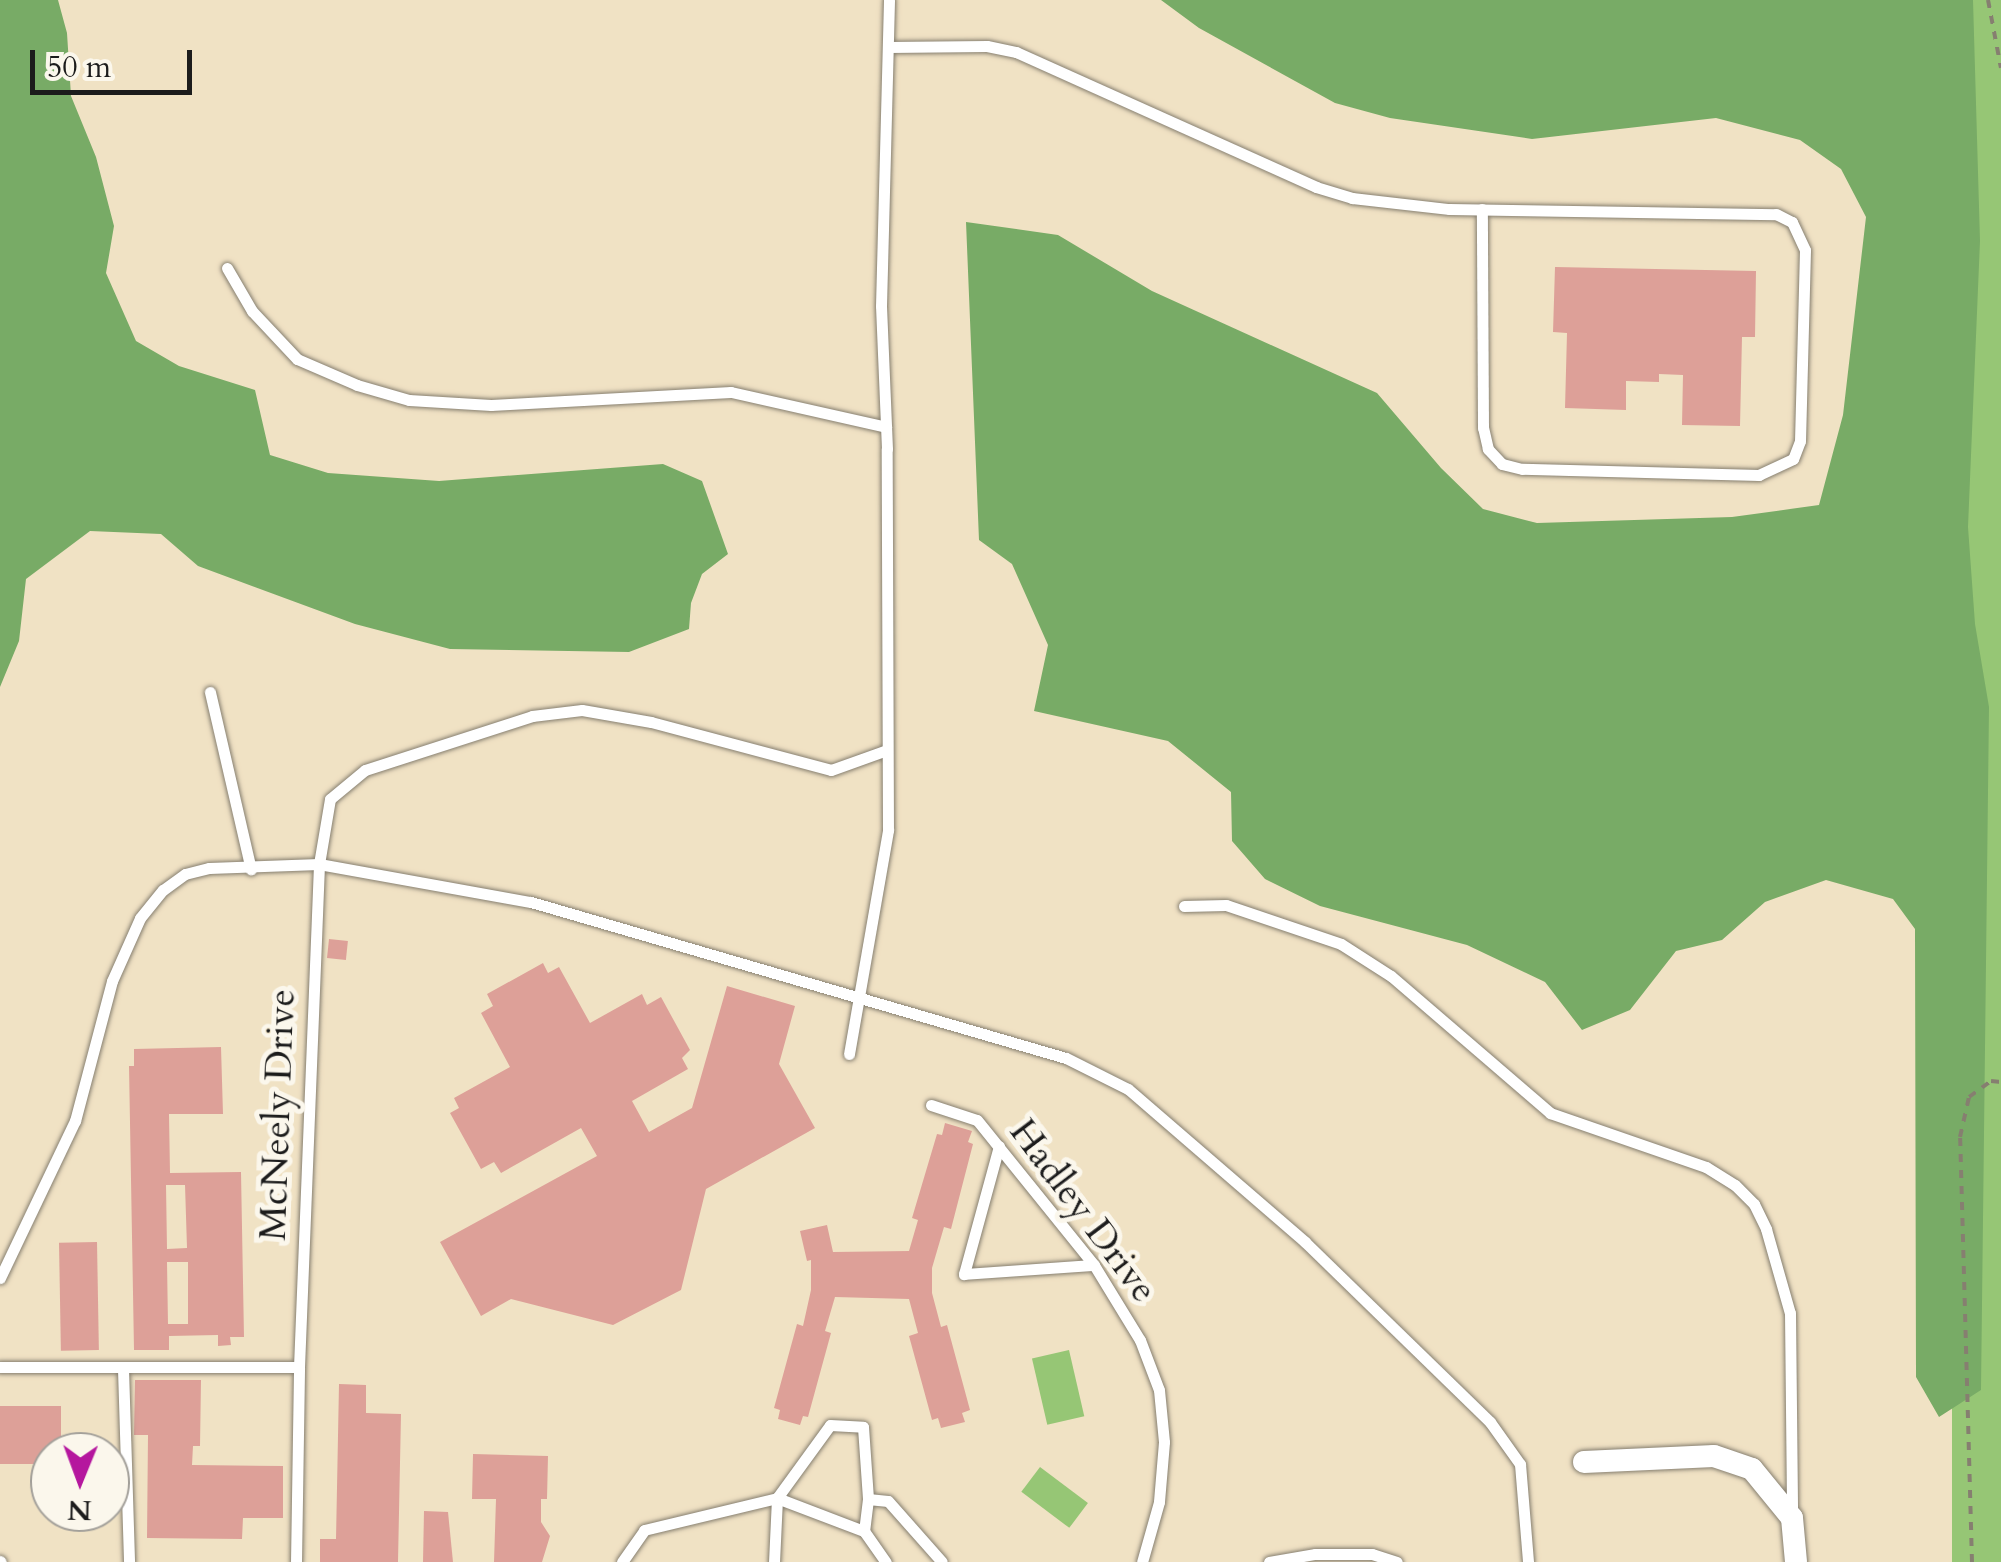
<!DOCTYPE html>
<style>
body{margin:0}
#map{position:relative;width:2001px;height:1562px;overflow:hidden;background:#f0e2c4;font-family:Cardo,serif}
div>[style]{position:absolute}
.green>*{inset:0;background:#96c675;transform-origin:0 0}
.forest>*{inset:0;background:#78ab66}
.building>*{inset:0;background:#dda098;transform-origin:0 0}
.path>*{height:4px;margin-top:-2px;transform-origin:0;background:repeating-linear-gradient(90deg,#867f70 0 8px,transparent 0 16px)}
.roads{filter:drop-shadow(0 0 2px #867f70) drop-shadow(0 0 2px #867f70)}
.service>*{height:11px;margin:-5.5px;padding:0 5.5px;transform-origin:5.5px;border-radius:5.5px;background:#fff}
.minor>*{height:22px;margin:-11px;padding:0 11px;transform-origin:11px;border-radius:11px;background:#fff}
span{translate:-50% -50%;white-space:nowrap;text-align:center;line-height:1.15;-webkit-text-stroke:10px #fbf7ec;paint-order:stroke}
.street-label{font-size:38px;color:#1c1c1c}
.north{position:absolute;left:30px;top:1432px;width:100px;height:100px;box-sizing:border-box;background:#fbf7ec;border:2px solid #a29f99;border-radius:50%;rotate:181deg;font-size:28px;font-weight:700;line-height:40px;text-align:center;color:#1c1c1c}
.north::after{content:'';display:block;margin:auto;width:35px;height:45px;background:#b5179e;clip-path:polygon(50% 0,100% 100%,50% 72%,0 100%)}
.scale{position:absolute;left:30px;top:50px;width:162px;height:45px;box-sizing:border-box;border:5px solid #1c1c1c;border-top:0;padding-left:12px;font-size:30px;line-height:35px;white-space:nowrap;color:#1c1c1c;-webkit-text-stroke:8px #fbf7ec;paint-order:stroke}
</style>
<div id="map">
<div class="green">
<div style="left:1952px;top:0;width:49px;height:1562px"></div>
<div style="left:1069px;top:1350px;width:68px;height:38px;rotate:77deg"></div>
<div style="left:1040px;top:1467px;width:60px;height:31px;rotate:37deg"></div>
</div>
<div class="forest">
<div style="clip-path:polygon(0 0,58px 0,67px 33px,71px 96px,96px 157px,114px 226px,106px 273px,136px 341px,179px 366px,255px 390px,270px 455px,328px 473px,439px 481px,663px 464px,702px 481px,728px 554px,702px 574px,691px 603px,689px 629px,629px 652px,450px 649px,355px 624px,198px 566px,161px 534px,90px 531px,26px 579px,19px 641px,0 687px)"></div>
<div style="clip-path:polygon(1161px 0,1973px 0,1980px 241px,1968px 527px,1975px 624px,1989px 707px,1981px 1390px,1939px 1417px,1916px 1377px,1915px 929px,1893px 899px,1826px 880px,1765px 902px,1722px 940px,1676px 951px,1630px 1010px,1582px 1030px,1545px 982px,1467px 945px,1320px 906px,1265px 879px,1232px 841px,1231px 792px,1168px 741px,1034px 711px,1048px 645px,1012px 564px,979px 540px,966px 222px,1058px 235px,1152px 291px,1377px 393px,1441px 468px,1483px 509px,1537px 523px,1732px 517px,1819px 505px,1843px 415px,1866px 217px,1841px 169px,1800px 140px,1716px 118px,1532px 139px,1390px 118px,1335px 103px,1199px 28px)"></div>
</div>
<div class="building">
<div style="clip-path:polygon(1555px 267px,1756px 271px,1755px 337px,1742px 337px,1740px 426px,1682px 425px,1683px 375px,1659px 374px,1659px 382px,1626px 381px,1626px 410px,1565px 408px,1567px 333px,1553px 332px)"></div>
<div style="left:329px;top:939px;width:19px;height:19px;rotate:6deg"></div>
<div style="clip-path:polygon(543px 963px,548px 973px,559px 967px,590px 1023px,642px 994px,647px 1005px,661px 997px,690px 1050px,682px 1058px,688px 1069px,632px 1101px,649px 1132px,692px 1108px,727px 986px,795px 1006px,779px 1064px,815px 1128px,706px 1189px,681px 1290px,613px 1325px,511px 1299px,481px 1316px,440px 1242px,597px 1156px,581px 1128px,501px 1173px,494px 1162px,481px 1169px,450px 1113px,459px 1108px,454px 1098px,510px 1067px,481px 1013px,493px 1006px,487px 994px)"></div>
<div style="clip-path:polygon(evenodd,221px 1047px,223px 1114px,169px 1114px,170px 1173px,241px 1172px,244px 1337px,230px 1337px,231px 1345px,218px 1346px,218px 1335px,169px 1336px,169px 1350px,134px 1350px,129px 1066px,134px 1066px,134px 1049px,221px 1047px,166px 1185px,185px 1185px,187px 1248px,167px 1249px,166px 1185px,221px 1047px,167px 1262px,188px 1262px,188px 1324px,168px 1324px,167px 1262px)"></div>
<div style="clip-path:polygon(945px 1123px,972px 1131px,968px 1142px,973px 1144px,951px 1229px,944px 1227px,932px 1268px,932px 1293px,941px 1327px,947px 1325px,970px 1410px,962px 1413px,965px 1422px,941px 1428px,938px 1418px,932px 1420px,909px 1336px,918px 1333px,909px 1299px,835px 1297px,825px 1331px,831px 1333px,808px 1417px,803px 1416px,800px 1425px,778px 1419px,780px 1410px,774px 1408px,797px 1324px,803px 1326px,811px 1290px,811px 1260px,807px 1261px,800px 1231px,827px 1225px,833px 1252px,909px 1251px,918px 1220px,912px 1218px,937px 1134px,942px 1135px)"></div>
<div style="left:97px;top:1242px;width:108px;height:38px;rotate:89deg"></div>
<div style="clip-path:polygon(135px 1380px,201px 1380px,200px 1446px,193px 1446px,192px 1465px,283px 1466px,283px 1518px,243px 1518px,242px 1539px,147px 1538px,148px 1435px,134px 1435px)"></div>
<div style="clip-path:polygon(339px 1384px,366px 1385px,366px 1413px,401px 1414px,398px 1562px,320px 1562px,320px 1539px,336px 1539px)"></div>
<div style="clip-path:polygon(0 1406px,61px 1406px,61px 1452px,50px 1452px,50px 1464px,0 1464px)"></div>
<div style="clip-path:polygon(473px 1454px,548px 1456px,547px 1499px,541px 1499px,541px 1522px,550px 1536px,542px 1562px,494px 1562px,496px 1499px,472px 1499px)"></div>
<div style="clip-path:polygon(424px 1511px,448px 1512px,453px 1562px,423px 1562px)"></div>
</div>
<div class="path">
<div style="left:1988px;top:0;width:69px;rotate:79.2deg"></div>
<div style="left:1972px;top:1562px;width:425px;rotate:-91.6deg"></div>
<div style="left:1960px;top:1137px;width:41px;rotate:-77.3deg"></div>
<div style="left:1969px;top:1097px;width:27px;rotate:-36deg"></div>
<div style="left:1991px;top:1081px;width:10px;rotate:6deg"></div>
</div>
<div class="roads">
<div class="service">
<div style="left:888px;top:47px;width:99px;rotate:-0.6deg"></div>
<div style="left:987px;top:46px;width:30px;rotate:12deg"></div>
<div style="left:1016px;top:52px;width:329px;rotate:24.2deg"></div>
<div style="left:1316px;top:187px;width:38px;rotate:17deg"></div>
<div style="left:1352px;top:198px;width:98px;rotate:6.5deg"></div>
<div style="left:1449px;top:209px;width:327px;rotate:0.9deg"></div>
<div style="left:1776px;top:214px;width:18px;rotate:27deg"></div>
<div style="left:1792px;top:222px;width:31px;rotate:65deg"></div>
<div style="left:1805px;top:250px;width:191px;rotate:91.5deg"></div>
<div style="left:1800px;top:441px;width:19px;rotate:111deg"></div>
<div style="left:1793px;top:459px;width:38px;rotate:155deg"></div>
<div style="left:1759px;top:475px;width:237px;rotate:-178.5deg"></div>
<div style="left:1522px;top:469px;width:21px;rotate:-166deg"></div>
<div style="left:1502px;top:464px;width:21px;rotate:-133deg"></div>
<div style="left:1488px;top:449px;width:22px;rotate:-103deg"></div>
<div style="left:1483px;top:428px;width:219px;rotate:-90.3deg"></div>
<div style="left:227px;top:268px;width:50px;rotate:59.8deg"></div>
<div style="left:252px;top:311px;width:66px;rotate:46.8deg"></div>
<div style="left:297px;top:359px;width:65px;rotate:23.4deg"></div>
<div style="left:357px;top:385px;width:54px;rotate:16.1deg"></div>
<div style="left:409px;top:400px;width:82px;rotate:3.5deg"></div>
<div style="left:491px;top:405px;width:240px;rotate:-3.1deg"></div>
<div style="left:731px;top:392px;width:159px;rotate:12.7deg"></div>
<div style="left:210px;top:692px;width:182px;rotate:77deg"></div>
<div style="left:1184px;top:906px;width:42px;rotate:-1.4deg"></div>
<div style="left:1226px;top:905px;width:121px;rotate:18.7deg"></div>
<div style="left:1341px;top:944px;width:59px;rotate:32.6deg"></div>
<div style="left:1391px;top:976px;width:210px;rotate:40.7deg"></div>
<div style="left:1550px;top:1113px;width:165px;rotate:19.1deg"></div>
<div style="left:1706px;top:1167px;width:34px;rotate:32deg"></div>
<div style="left:1735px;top:1185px;width:27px;rotate:45deg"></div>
<div style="left:1754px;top:1204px;width:28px;rotate:64deg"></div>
<div style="left:1766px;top:1229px;width:87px;rotate:74.1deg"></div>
<div style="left:1790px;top:1313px;width:202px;rotate:89.4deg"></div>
<div style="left:849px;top:1054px;width:227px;rotate:-80.1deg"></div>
<div style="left:888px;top:830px;width:381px;rotate:-90.2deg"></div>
<div style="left:887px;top:449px;width:143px;rotate:-92.4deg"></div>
<div style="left:881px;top:306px;width:306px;rotate:-88.5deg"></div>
<div style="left:931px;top:1105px;width:48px;rotate:18.1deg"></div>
<div style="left:977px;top:1120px;width:186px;rotate:51.1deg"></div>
<div style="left:1094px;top:1265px;width:88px;rotate:58.5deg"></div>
<div style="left:1140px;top:1340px;width:53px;rotate:69.2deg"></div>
<div style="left:1159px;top:1390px;width:52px;rotate:84.5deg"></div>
<div style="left:1164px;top:1442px;width:60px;rotate:94.8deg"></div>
<div style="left:1159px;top:1502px;width:62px;rotate:105.8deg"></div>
<div style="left:999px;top:1146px;width:133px;rotate:105.3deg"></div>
<div style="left:964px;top:1274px;width:130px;rotate:-4deg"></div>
<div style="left:0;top:1278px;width:174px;rotate:-64.5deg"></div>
<div style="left:75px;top:1121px;width:145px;rotate:-75.2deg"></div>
<div style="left:112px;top:981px;width:69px;rotate:-66deg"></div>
<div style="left:140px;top:918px;width:36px;rotate:-51deg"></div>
<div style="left:163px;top:890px;width:27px;rotate:-36deg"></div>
<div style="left:185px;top:874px;width:25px;rotate:-14deg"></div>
<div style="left:209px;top:868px;width:110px;rotate:-2.1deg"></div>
<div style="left:319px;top:864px;width:215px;rotate:10.2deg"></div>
<div style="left:531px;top:902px;width:557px;rotate:16.26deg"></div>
<div style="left:1066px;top:1058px;width:69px;rotate:26.6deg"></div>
<div style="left:1128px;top:1089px;width:234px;rotate:40.8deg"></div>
<div style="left:1305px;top:1242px;width:258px;rotate:44.2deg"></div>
<div style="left:1490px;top:1422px;width:52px;rotate:54.5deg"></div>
<div style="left:1520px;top:1464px;width:98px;rotate:85.3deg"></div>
<div style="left:0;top:1367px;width:299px"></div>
<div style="left:123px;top:1369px;width:193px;rotate:88.2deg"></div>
<div style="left:868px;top:1499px;width:20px;rotate:6deg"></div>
<div style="left:888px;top:1501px;width:81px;rotate:48.5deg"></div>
<div style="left:0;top:1561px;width:1px;rotate:45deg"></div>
<div style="left:296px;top:1562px;width:195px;rotate:-89.1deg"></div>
<div style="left:299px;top:1367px;width:503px;rotate:-87.72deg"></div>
<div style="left:319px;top:864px;width:66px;rotate:-80.4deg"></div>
<div style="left:330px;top:799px;width:45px;rotate:-39.6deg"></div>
<div style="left:365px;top:770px;width:176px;rotate:-17.9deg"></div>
<div style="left:532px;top:716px;width:50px;rotate:-6.8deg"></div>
<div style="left:582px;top:710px;width:70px;rotate:9.9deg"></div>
<div style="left:651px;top:722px;width:186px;rotate:14.9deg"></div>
<div style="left:831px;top:770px;width:59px;rotate:-19.7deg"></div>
<div style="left:622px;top:1562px;width:39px;rotate:-55deg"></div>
<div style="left:644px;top:1530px;width:137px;rotate:-13.5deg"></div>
<div style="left:777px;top:1498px;width:93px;rotate:20.8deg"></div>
<div style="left:864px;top:1531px;width:38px;rotate:55deg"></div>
<div style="left:774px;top:1562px;width:64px;rotate:-87.3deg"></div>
<div style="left:777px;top:1498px;width:90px;rotate:-54deg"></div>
<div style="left:830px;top:1425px;width:33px;rotate:3deg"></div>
<div style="left:863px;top:1427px;width:72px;rotate:86deg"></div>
<div style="left:868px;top:1499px;width:32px;rotate:97deg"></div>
<div style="left:1269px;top:1562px;width:47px;rotate:-9.9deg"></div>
<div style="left:1315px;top:1554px;width:57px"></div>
<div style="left:1372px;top:1554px;width:26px;rotate:18deg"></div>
</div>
<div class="minor">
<div style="left:1584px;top:1462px;width:130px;rotate:-2.6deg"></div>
<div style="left:1714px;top:1456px;width:40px;rotate:18.9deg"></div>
<div style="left:1752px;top:1469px;width:63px;rotate:50.8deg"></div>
<div style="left:1792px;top:1518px;width:44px;rotate:84.8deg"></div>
</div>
</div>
<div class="street-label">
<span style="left:278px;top:1115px;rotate:-88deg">McNeely Drive</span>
<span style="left:1083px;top:1211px;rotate:53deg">Hadley Drive</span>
</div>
<div class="north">N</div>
<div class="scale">50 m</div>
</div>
